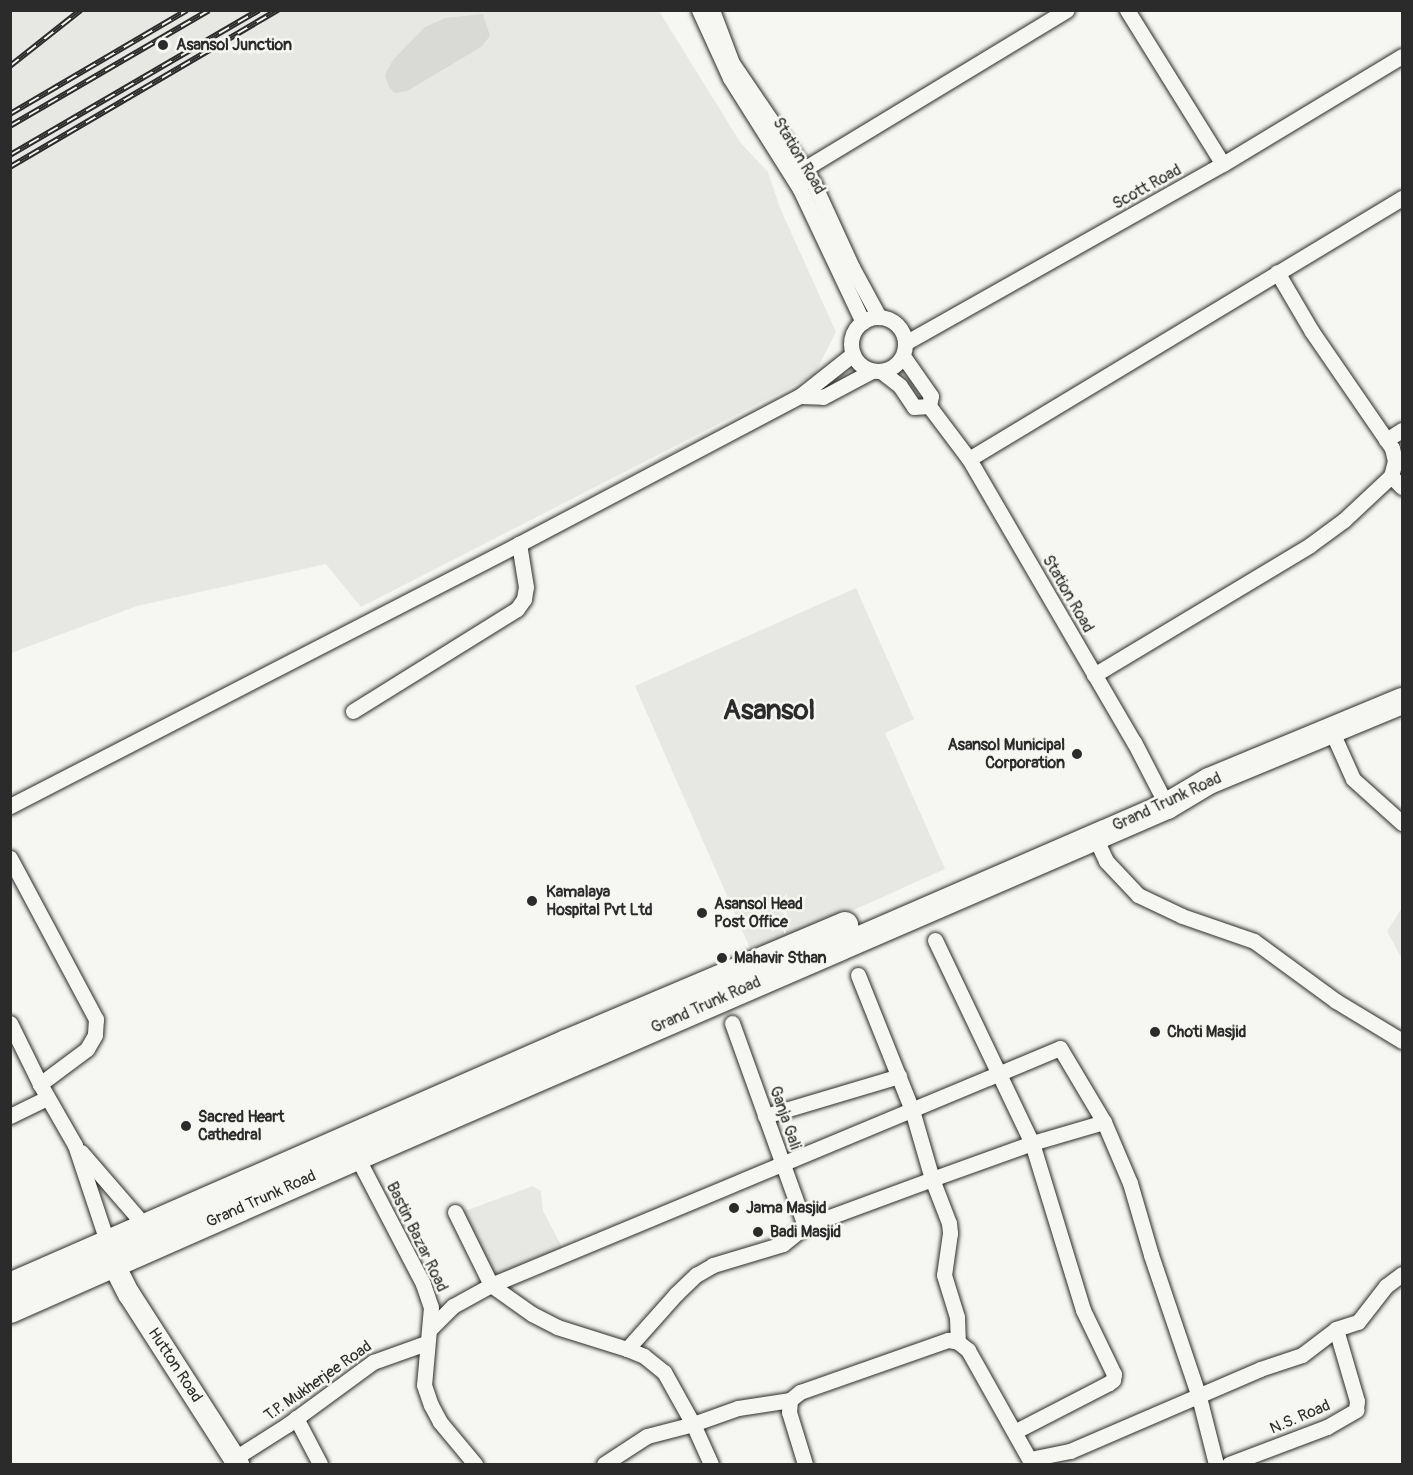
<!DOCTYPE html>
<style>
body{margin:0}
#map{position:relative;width:1413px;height:1475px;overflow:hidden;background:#f6f6f2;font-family:Pangolin,sans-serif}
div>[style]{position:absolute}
.built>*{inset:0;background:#e7e7e3}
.green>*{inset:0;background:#d9d9d5}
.roads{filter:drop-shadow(0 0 2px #2b2b2b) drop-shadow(0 0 2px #2b2b2b)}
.street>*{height:15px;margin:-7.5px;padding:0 7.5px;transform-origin:7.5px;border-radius:7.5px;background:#f6f6f2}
.street>.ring{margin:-7.5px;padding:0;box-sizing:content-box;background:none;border:15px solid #f6f6f2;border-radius:50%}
.secondary>*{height:22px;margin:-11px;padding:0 11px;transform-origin:11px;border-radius:11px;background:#f6f6f2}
.primary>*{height:26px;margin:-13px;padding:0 13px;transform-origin:13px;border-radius:13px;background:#f6f6f2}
.rail>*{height:6px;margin-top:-3px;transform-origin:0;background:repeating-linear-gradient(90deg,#f6f6f2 0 11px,#2b2b2b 0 22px);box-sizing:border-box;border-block:2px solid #2b2b2b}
.dots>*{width:16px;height:16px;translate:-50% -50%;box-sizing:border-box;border:3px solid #f6f6f2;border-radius:50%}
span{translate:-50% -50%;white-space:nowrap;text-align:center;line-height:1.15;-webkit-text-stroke:5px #f6f6f2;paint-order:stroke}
.poi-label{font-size:16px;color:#2b2b2b;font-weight:700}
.left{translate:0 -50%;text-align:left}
.right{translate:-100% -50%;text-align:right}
.street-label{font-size:16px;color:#2b2b2b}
.town-label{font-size:28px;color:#2b2b2b;font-weight:700}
.frame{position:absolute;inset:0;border:12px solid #2b2b2b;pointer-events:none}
</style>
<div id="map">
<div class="built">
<div style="clip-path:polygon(11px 11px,659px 11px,740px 142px,768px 172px,780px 208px,836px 332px,814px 375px,361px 607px,326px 564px,137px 606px,11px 653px)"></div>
<div style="clip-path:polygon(856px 588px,914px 719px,885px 733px,945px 869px,753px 955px,635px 686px)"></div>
<div style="clip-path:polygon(1402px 908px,1402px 959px,1387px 931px)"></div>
<div style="clip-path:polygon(533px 1186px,541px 1191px,543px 1211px,563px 1249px,494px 1280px,462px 1212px)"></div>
</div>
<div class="green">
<div style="clip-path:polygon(483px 14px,490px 36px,481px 47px,407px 91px,395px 93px,389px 87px,385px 75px,393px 60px,425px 27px,445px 18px)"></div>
</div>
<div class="roads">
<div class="street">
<div style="left:699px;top:10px;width:75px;rotate:65.5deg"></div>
<div style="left:730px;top:78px;width:131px;rotate:57.8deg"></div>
<div style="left:800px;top:189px;width:147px;rotate:64.7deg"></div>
<div style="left:712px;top:10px;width:57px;rotate:69.3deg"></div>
<div style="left:732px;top:63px;width:144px;rotate:55.8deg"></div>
<div style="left:813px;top:182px;width:94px;rotate:65.4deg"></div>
<div style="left:852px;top:267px;width:57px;rotate:61.6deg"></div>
<div style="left:1127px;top:10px;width:181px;rotate:58.1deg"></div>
<div style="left:804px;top:169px;width:307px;rotate:-31.2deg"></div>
<div class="ring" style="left:851px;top:317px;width:39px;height:39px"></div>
<div style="left:905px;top:343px;width:365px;rotate:-29.4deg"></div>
<div style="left:1223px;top:164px;width:209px;rotate:-31.1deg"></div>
<div style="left:853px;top:354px;width:68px;rotate:141.6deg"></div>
<div style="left:800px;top:396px;width:23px;rotate:2deg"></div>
<div style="left:823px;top:397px;width:55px;rotate:-28deg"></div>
<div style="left:881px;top:371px;width:24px;rotate:38deg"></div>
<div style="left:900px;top:386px;width:25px;rotate:56deg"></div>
<div style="left:914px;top:407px;width:15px;rotate:-4deg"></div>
<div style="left:929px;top:406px;width:10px;rotate:-79deg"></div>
<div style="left:931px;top:396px;width:49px;rotate:-125deg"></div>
<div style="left:929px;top:406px;width:66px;rotate:53deg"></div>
<div style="left:969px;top:459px;width:328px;rotate:59.8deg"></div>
<div style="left:1134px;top:742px;width:72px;rotate:62.7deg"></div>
<div style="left:1386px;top:440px;width:19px;rotate:-32deg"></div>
<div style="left:969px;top:459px;width:506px;rotate:-31.08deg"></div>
<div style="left:1391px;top:476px;width:16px;rotate:45deg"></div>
<div style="left:1094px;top:675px;width:252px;rotate:-31deg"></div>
<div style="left:1310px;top:545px;width:42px;rotate:-36.3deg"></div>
<div style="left:1344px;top:520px;width:64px;rotate:-43.1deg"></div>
<div style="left:1391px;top:476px;width:16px;rotate:-75deg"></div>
<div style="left:1395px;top:461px;width:13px;rotate:-103deg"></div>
<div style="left:1392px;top:448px;width:143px;rotate:-124.5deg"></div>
<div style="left:1311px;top:330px;width:67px;rotate:-120.4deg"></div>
<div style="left:353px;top:711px;width:193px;rotate:-31.9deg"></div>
<div style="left:517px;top:609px;width:12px;rotate:-55deg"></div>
<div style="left:524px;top:599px;width:12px;rotate:-81deg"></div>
<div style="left:526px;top:587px;width:44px;rotate:-99.2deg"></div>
<div style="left:1332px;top:732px;width:51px;rotate:65.9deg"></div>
<div style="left:1353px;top:779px;width:66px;rotate:41.9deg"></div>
<div style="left:10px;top:806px;width:572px;rotate:-27.24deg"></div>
<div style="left:519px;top:544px;width:318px;rotate:-27.8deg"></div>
<div style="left:1094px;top:835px;width:29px;rotate:65deg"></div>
<div style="left:1106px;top:861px;width:47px;rotate:46.7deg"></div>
<div style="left:1138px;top:895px;width:49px;rotate:25.5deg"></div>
<div style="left:1182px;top:916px;width:76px;rotate:19.1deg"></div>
<div style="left:1254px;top:941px;width:102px;rotate:36.2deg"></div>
<div style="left:1336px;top:1001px;width:77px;rotate:31.2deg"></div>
<div style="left:10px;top:858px;width:183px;rotate:61.9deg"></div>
<div style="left:96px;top:1019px;width:16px;rotate:94deg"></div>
<div style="left:95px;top:1035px;width:16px;rotate:120deg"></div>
<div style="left:87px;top:1049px;width:59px;rotate:143.3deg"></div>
<div style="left:935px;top:940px;width:225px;rotate:64.5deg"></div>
<div style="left:1032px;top:1143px;width:175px;rotate:73deg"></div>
<div style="left:1083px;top:1310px;width:71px;rotate:64.2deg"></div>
<div style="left:1114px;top:1374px;width:6px;rotate:99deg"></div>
<div style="left:1113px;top:1380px;width:5px;rotate:143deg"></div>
<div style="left:1109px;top:1383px;width:105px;rotate:152.7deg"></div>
<div style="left:858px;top:975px;width:145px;rotate:68.2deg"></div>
<div style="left:912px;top:1110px;width:72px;rotate:73.8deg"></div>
<div style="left:932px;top:1179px;width:47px;rotate:68.9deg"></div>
<div style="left:949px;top:1223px;width:10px;rotate:84deg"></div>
<div style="left:950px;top:1233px;width:42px;rotate:98.1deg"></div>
<div style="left:944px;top:1275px;width:44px;rotate:72.8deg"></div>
<div style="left:957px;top:1317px;width:25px;rotate:88deg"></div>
<div style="left:10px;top:1023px;width:68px;rotate:63.8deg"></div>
<div style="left:40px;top:1084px;width:70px;rotate:60.2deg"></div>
<div style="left:75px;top:1145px;width:111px;rotate:71.6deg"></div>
<div style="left:732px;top:1023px;width:216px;rotate:70.2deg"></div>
<div style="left:10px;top:1116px;width:41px;rotate:-25.9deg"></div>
<div style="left:765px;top:1116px;width:140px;rotate:-16.6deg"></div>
<div style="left:81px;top:1152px;width:99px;rotate:49.1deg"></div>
<div style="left:357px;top:1157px;width:143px;rotate:62.5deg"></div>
<div style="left:423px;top:1284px;width:24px;rotate:71deg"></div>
<div style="left:431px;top:1307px;width:78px;rotate:95.1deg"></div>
<div style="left:424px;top:1385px;width:21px;rotate:71deg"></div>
<div style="left:431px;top:1405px;width:19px;rotate:62deg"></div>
<div style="left:440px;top:1422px;width:55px;rotate:50.2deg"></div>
<div style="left:455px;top:1212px;width:81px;rotate:63.7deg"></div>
<div style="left:491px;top:1285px;width:50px;rotate:35.3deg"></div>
<div style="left:532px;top:1314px;width:28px;rotate:27deg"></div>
<div style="left:557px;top:1327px;width:73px;rotate:17.4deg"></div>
<div style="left:627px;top:1349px;width:18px;rotate:22deg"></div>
<div style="left:644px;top:1356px;width:26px;rotate:39deg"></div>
<div style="left:664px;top:1372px;width:60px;rotate:60.9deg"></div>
<div style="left:693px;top:1424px;width:44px;rotate:65.8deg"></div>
<div style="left:430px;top:1329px;width:33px;rotate:-45deg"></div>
<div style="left:453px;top:1306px;width:43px;rotate:-28.9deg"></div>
<div style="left:491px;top:1285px;width:616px;rotate:-22.61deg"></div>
<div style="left:1060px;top:1048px;width:86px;rotate:59.3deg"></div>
<div style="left:1104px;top:1122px;width:66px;rotate:66.9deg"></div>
<div style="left:1130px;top:1183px;width:75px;rotate:73.7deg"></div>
<div style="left:1151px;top:1255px;width:150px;rotate:71.3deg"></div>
<div style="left:1199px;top:1397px;width:69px;rotate:75.8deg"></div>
<div style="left:627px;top:1349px;width:74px;rotate:-48.3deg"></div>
<div style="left:676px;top:1294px;width:28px;rotate:-44deg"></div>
<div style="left:696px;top:1275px;width:20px;rotate:-30deg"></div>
<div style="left:713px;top:1265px;width:73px;rotate:-16.7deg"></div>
<div style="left:783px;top:1244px;width:28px;rotate:-39deg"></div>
<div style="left:805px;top:1226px;width:135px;rotate:-20.3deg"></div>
<div style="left:932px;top:1179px;width:106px;rotate:-19.8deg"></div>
<div style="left:1032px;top:1143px;width:75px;rotate:-16.3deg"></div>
<div style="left:296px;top:1418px;width:52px;rotate:62.4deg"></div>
<div style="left:235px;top:1458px;width:62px;rotate:-32.4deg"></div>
<div style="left:287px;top:1425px;width:107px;rotate:-36.2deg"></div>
<div style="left:373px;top:1362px;width:56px;rotate:-19.7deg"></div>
<div style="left:1030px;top:1459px;width:41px;rotate:-11.3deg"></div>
<div style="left:1070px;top:1451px;width:207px;rotate:-23.3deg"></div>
<div style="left:1260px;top:1369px;width:44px;rotate:-18.4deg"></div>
<div style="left:1302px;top:1355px;width:43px;rotate:-37.4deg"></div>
<div style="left:604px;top:1464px;width:51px;rotate:-33.1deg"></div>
<div style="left:647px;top:1436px;width:48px;rotate:-14.6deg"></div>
<div style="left:693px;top:1424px;width:48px;rotate:-19.6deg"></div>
<div style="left:738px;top:1408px;width:53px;rotate:-8.7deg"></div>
<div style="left:805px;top:1464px;width:54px;rotate:-107.1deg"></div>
<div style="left:789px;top:1412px;width:12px;rotate:-85deg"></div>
<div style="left:790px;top:1400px;width:13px;rotate:-39deg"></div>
<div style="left:800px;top:1392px;width:157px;rotate:-19.4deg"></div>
<div style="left:948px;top:1340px;width:10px;rotate:11deg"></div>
<div style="left:958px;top:1342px;width:13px;rotate:39deg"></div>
<div style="left:968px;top:1350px;width:131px;rotate:60.7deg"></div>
<div style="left:1229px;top:1464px;width:105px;rotate:-20.7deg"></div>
<div style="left:1327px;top:1427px;width:34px;rotate:-30deg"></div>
<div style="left:1356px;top:1410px;width:9px;rotate:-84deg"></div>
<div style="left:1357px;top:1401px;width:75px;rotate:-106.3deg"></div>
<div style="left:1336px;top:1329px;width:23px;rotate:-18deg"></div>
<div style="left:1358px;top:1322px;width:46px;rotate:-52.1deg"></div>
<div style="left:1386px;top:1286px;width:20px;rotate:-37deg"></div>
</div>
<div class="secondary">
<div style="left:114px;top:1265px;width:33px;rotate:63deg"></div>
<div style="left:129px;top:1294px;width:202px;rotate:57.3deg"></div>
</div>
<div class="primary">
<div style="left:10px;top:1286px;width:607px;rotate:-23.61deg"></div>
<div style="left:566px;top:1043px;width:303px;rotate:-22.9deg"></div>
<div style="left:10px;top:1310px;width:379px;rotate:-23.8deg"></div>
<div style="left:357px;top:1157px;width:883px;rotate:-23.43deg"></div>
<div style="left:1167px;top:806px;width:49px;rotate:-30.8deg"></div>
<div style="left:1209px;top:781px;width:209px;rotate:-22.5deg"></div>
</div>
</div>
<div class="rail">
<div style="left:10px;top:66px;width:90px;rotate:-38.3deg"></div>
<div style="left:10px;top:114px;width:205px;rotate:-30.4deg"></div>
<div style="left:10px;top:126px;width:230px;rotate:-30.2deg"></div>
<div style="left:10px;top:155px;width:288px;rotate:-30.2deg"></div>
<div style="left:10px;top:167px;width:311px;rotate:-30.4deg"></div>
</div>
<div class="dots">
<div style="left:163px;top:45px;background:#2b2b2b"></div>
<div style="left:1077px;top:754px;background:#2b2b2b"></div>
<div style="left:532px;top:901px;background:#2b2b2b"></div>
<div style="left:702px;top:913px;background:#2b2b2b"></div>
<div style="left:722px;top:958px;background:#2b2b2b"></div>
<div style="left:1155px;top:1032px;background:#2b2b2b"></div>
<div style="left:186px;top:1126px;background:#2b2b2b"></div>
<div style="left:734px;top:1208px;background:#2b2b2b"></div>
<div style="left:758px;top:1232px;background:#2b2b2b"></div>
</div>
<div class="poi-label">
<span class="left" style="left:176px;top:45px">Asansol Junction</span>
<span class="right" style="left:1065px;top:754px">Asansol Municipal<br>Corporation</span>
<span class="left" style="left:546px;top:901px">Kamalaya<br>Hospital Pvt Ltd</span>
<span class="left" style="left:714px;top:913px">Asansol Head<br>Post Office</span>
<span class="left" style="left:734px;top:958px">Mahavir Sthan</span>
<span class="left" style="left:1167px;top:1032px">Choti Masjid</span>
<span class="left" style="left:198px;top:1126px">Sacred Heart<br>Cathedral</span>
<span class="left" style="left:746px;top:1208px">Jama Masjid</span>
<span class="left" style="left:770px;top:1232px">Badi Masjid</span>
</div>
<div class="street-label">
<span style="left:799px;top:156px;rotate:59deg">Station Road</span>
<span style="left:1147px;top:187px;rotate:-29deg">Scott Road</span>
<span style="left:1068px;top:594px;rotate:60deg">Station Road</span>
<span style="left:1167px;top:802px;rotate:-25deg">Grand Trunk Road</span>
<span style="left:706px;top:1005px;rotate:-24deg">Grand Trunk Road</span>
<span style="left:785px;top:1118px;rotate:71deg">Ganja Gali</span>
<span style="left:261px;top:1199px;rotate:-24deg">Grand Trunk Road</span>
<span style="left:417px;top:1237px;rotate:64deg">Bastin Bazar Road</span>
<span style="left:175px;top:1365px;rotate:57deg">Hutton Road</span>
<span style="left:318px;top:1381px;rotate:-35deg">T.P. Mukherjee Road</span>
<span style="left:1300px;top:1417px;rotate:-23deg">N.S. Road</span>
</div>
<div class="town-label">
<span style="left:769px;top:711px">Asansol</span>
</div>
<div class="frame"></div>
</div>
